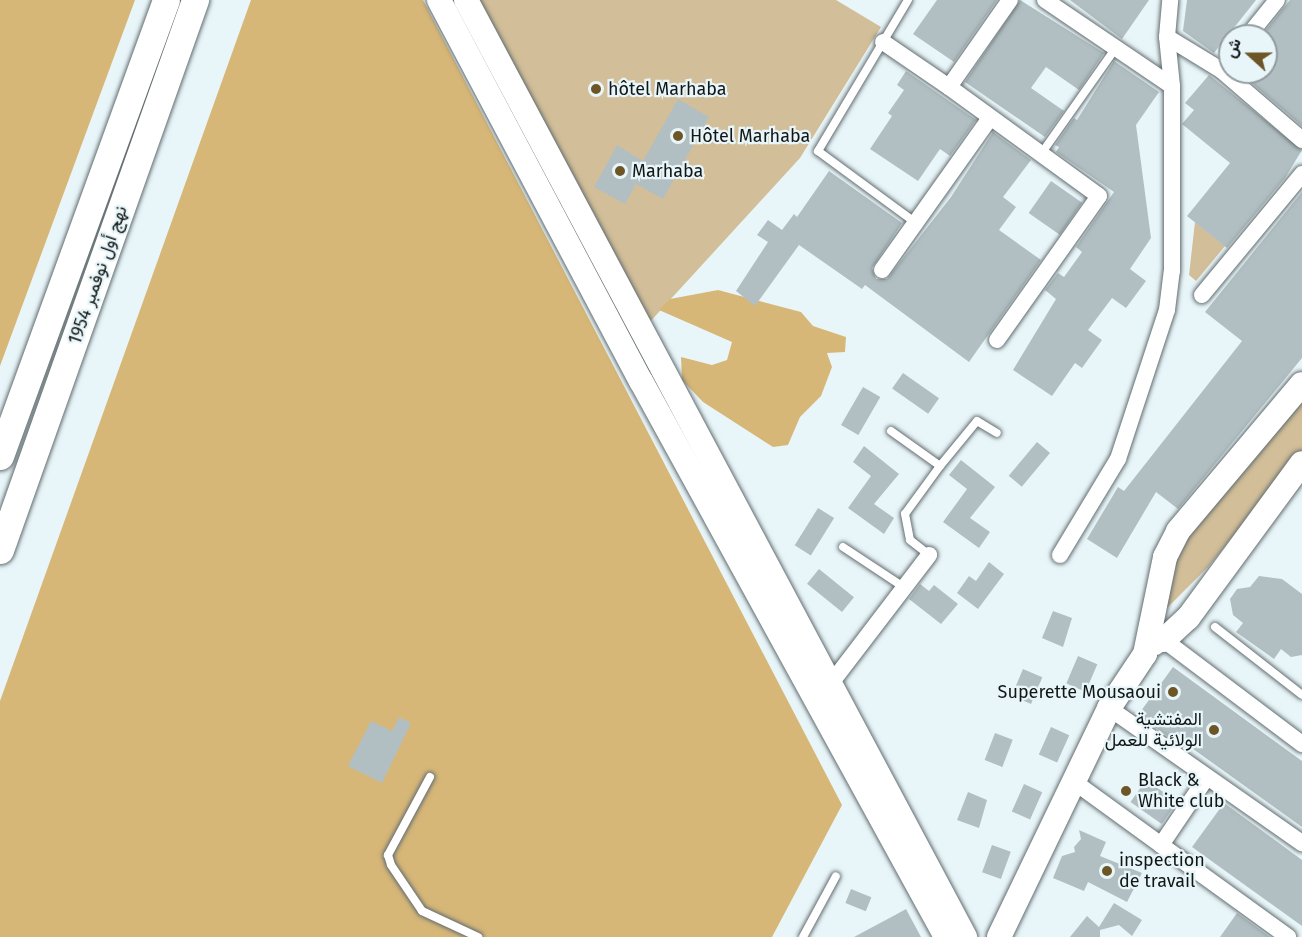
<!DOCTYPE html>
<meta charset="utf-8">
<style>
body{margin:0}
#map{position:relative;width:1302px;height:937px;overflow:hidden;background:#e9f6f9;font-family:"Fira Sans",Vazirmatn,sans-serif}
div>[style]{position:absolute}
.green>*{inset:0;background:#d2be98}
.forest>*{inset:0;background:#d7b778}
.building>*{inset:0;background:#b2bfc2;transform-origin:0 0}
.roads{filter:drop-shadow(0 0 2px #626d70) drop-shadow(0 0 2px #626d70)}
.lane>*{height:8px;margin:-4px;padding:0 4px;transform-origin:4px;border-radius:4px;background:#fff}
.street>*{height:16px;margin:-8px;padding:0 8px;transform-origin:8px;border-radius:8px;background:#fff}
.secondary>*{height:24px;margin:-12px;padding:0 12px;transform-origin:12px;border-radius:12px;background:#fff}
.primary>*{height:27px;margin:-13.5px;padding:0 13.5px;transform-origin:13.5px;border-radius:13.5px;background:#fff}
.dots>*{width:16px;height:16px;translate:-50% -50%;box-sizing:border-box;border:3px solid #e9f6f9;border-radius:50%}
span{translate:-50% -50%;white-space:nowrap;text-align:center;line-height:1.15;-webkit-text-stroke:4.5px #e9f6f9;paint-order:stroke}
.poi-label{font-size:18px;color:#111617}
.left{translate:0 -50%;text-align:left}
.right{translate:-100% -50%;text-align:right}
.street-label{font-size:18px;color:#111617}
.north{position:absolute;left:1218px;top:24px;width:60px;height:60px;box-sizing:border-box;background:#e9f6f9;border:2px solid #939c9f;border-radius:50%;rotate:291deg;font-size:16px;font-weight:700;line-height:24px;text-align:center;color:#111617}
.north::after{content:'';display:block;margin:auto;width:21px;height:27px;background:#6d5526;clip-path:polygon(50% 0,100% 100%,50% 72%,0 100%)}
</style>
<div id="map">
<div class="green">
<div style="clip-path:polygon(478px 0,836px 0,881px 27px,800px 158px,647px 325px)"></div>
<div style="clip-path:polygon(1195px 222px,1225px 246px,1196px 281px,1189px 275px)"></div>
<div style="clip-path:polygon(1302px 395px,1302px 451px,1208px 567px,1166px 609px,1174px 554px)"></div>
</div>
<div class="forest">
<div style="clip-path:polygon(0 0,135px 0,0 366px)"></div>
<div style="clip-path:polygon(251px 0,423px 0,842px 805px,772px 937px,0 937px,0 701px)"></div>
<div style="clip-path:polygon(718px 290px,801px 312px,813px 326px,846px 337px,845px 352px,827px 353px,832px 367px,821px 396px,800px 417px,788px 445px,773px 447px,703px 402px,682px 380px,681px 357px,712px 365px,727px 360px,732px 342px,659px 310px,670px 299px)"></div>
</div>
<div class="building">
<div style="clip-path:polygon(937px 0,997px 0,954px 62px,913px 34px)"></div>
<div style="clip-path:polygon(1020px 0,1104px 53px,1079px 90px,1046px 67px,1031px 88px,1064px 111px,1045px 137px,965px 82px)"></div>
<div style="clip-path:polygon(1070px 0,1149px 0,1122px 39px)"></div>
<div style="clip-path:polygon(1187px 0,1256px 0,1214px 53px,1183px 31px)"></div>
<div style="clip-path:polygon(1290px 0,1302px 0,1302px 126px,1239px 72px,1266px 72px,1266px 30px)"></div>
<div style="clip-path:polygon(1114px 61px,1159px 92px,1136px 125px,1151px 238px,1130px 269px,1146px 281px,1126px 308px,1112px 298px,1088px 330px,1102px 340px,1082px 368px,1075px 363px,1052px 396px,1013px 370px,1056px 299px,1045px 290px,1058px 273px,1064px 277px,1082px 252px,1076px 247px,1114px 192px,1056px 152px,1059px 147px,1055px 145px,1074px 118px,1077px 120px)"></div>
<div style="clip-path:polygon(906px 71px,976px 120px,950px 156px,940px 149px,918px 181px,870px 149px,892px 116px,888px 113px,904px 90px,897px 85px)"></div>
<div style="clip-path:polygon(1209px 75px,1302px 150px,1285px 178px,1227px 248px,1187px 216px,1230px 163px,1182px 124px,1194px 110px,1185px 103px)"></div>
<div style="clip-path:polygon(678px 99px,709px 117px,663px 199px,636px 184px,625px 204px,594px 187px,617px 145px,643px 161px)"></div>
<div style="clip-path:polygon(993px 132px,1031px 160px,1003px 197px,1016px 207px,999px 230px,1041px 260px,969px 362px,865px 285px,862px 289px,799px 245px,755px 306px,736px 291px,768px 242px,757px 235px,768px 220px,782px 230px,794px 214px,797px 217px,829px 171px,902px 223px,872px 268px,876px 279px,887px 279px,951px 197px)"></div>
<div style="left:1051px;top:181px;width:38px;height:39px;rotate:35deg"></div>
<div style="clip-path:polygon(1302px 192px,1302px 358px,1178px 509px,1156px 492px,1117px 558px,1087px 539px,1118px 487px,1124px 491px,1242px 341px,1205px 312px)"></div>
<div style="left:903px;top:373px;width:44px;height:19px;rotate:35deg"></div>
<div style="left:863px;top:387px;width:20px;height:44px;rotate:30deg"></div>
<div style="left:1037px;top:442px;width:17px;height:44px;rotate:40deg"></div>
<div style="clip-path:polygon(864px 446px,899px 474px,874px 504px,894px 518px,884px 534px,848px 508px,871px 476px,853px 462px)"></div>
<div style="clip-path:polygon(961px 460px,995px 487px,970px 518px,990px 532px,979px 548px,943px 522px,967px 489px,949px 475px)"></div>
<div style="left:818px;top:508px;width:19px;height:44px;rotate:32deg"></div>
<div style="clip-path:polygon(989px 562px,1004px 574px,978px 609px,957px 593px,969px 576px,976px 581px)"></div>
<div style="left:819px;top:569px;width:45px;height:19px;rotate:39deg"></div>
<div style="clip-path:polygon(1259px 576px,1282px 579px,1302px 594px,1302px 655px,1291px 657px,1281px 649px,1274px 659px,1236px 632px,1243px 623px,1233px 615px,1230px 599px,1237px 589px,1250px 587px)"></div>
<div style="clip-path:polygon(920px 584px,929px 591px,934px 585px,958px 604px,941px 624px,909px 599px)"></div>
<div style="clip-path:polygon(1053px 611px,1072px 618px,1063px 647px,1042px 638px)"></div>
<div style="left:1078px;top:656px;width:21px;height:30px;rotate:23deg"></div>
<div style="clip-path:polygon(1173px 667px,1302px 761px,1302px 827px,1182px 741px,1179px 744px,1138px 715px)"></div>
<div style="left:1023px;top:669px;width:21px;height:29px;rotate:23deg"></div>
<div style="clip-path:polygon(399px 717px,411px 723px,382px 783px,348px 766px,371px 721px,392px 731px)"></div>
<div style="left:1051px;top:727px;width:20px;height:30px;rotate:24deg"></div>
<div style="left:995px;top:733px;width:19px;height:29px;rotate:21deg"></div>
<div style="left:1146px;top:780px;width:38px;height:27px;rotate:35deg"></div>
<div style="left:1024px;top:784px;width:20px;height:30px;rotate:24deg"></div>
<div style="clip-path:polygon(968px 792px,987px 800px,979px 828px,957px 820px)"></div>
<div style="clip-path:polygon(1224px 803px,1302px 860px,1302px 926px,1192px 847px)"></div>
<div style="clip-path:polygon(1079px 830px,1106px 842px,1100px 856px,1142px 873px,1127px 902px,1088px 882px,1084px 891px,1053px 878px,1062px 856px,1075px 852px,1074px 847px,1081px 839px)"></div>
<div style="left:992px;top:845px;width:20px;height:29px;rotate:20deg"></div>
<div style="left:851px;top:889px;width:22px;height:15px;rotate:22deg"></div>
<div style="clip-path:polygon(1114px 903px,1142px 920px,1132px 936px,1119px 925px,1100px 930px,1100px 937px,1070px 937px,1087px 916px,1099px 927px)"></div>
<div style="clip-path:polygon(906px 909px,921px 937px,854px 937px,897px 914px)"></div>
<div style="clip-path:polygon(1237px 913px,1270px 937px,1220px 937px)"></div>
</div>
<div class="roads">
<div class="lane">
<div style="left:908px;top:0;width:176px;rotate:120.8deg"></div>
<div style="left:818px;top:151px;width:122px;rotate:36.3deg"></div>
<div style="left:1041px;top:154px;width:128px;rotate:-54.8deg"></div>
<div style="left:891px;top:431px;width:60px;rotate:35.5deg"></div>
<div style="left:940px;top:466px;width:59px;rotate:126.1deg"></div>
<div style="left:905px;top:514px;width:26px;rotate:79deg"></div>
<div style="left:910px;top:540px;width:24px;rotate:38deg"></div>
<div style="left:940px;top:466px;width:58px;rotate:-50.6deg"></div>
<div style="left:977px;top:421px;width:23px;rotate:31deg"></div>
<div style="left:843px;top:547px;width:71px;rotate:33.5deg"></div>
<div style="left:1215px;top:627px;width:110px;rotate:38deg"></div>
<div style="left:430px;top:777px;width:89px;rotate:118.3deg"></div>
<div style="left:388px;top:855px;width:10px;rotate:73deg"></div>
<div style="left:391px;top:865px;width:55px;rotate:56deg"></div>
<div style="left:422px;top:911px;width:62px;rotate:24.9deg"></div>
<div style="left:803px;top:937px;width:69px;rotate:-61.6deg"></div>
</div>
<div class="street">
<div style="left:1045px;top:0;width:153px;rotate:34.1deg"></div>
<div style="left:1248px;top:36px;width:46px;rotate:-51.1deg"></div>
<div style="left:1167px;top:37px;width:63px;rotate:31.4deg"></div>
<div style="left:1221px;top:70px;width:107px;rotate:40.8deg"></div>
<div style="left:883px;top:42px;width:80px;rotate:34.3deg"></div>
<div style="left:882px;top:270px;width:186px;rotate:-54.6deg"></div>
<div style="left:1202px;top:295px;width:157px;rotate:-50.4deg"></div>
<div style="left:997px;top:340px;width:176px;rotate:-54.7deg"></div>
<div style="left:1099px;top:196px;width:185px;rotate:-144deg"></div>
<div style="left:949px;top:87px;width:106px;rotate:-55deg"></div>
<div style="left:1060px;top:555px;width:112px;rotate:-58.9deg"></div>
<div style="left:1118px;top:459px;width:157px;rotate:-71.8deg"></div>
<div style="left:1167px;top:310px;width:39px;rotate:-83deg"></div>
<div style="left:1172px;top:271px;width:185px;rotate:-90deg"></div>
<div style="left:1172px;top:86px;width:49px;rotate:-95.8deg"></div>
<div style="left:1167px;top:37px;width:37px;rotate:-85deg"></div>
<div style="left:1156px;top:647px;width:11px;rotate:-41deg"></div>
<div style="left:1164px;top:640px;width:173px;rotate:37deg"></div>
<div style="left:832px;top:682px;width:160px;rotate:-52.6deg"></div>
<div style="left:1109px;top:708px;width:236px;rotate:35deg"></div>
<div style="left:1207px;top:777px;width:82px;rotate:124.1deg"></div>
<div style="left:1161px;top:845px;width:157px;rotate:35.9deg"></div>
<div style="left:1073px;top:781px;width:109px;rotate:36deg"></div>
</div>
<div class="secondary">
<div style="left:439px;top:0;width:431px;rotate:62.1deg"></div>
<div style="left:641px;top:381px;width:634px;rotate:61.25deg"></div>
<div style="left:466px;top:0;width:1062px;rotate:61.96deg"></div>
<div style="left:1164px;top:640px;width:33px;rotate:-43deg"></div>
<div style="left:1188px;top:618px;width:192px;rotate:-53.7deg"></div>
<div style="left:999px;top:937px;width:254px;rotate:-64.3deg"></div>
<div style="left:1109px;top:708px;width:65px;rotate:-56.3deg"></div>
<div style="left:1145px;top:654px;width:99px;rotate:-78.3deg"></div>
<div style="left:1165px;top:557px;width:29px;rotate:-63deg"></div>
<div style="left:1178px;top:531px;width:192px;rotate:-49.9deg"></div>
</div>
<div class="primary">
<div style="left:0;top:456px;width:485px;rotate:-70deg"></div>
<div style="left:0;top:550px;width:584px;rotate:-70.48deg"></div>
</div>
</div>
<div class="dots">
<div style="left:596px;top:89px;background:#6d5526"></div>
<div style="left:678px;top:136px;background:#6d5526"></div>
<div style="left:620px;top:171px;background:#6d5526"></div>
<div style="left:1173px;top:692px;background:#6d5526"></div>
<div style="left:1214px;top:730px;background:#6d5526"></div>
<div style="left:1126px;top:791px;background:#6d5526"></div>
<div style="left:1107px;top:871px;background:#6d5526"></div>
</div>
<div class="poi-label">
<span class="left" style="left:608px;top:89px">hôtel Marhaba</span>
<span class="left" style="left:690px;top:136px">Hôtel Marhaba</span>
<span class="left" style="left:632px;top:171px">Marhaba</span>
<span class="right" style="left:1161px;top:692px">Superette Mousaoui</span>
<span class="right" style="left:1202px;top:730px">المفتشية<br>الولائية للعمل</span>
<span class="left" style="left:1138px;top:791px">Black &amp;<br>White club</span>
<span class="left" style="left:1119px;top:871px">inspection<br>de travail</span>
</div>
<div class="street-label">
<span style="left:98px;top:275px;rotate:-71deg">نهج أول نوفمبر 1954</span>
</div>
<div class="north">ش</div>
</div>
